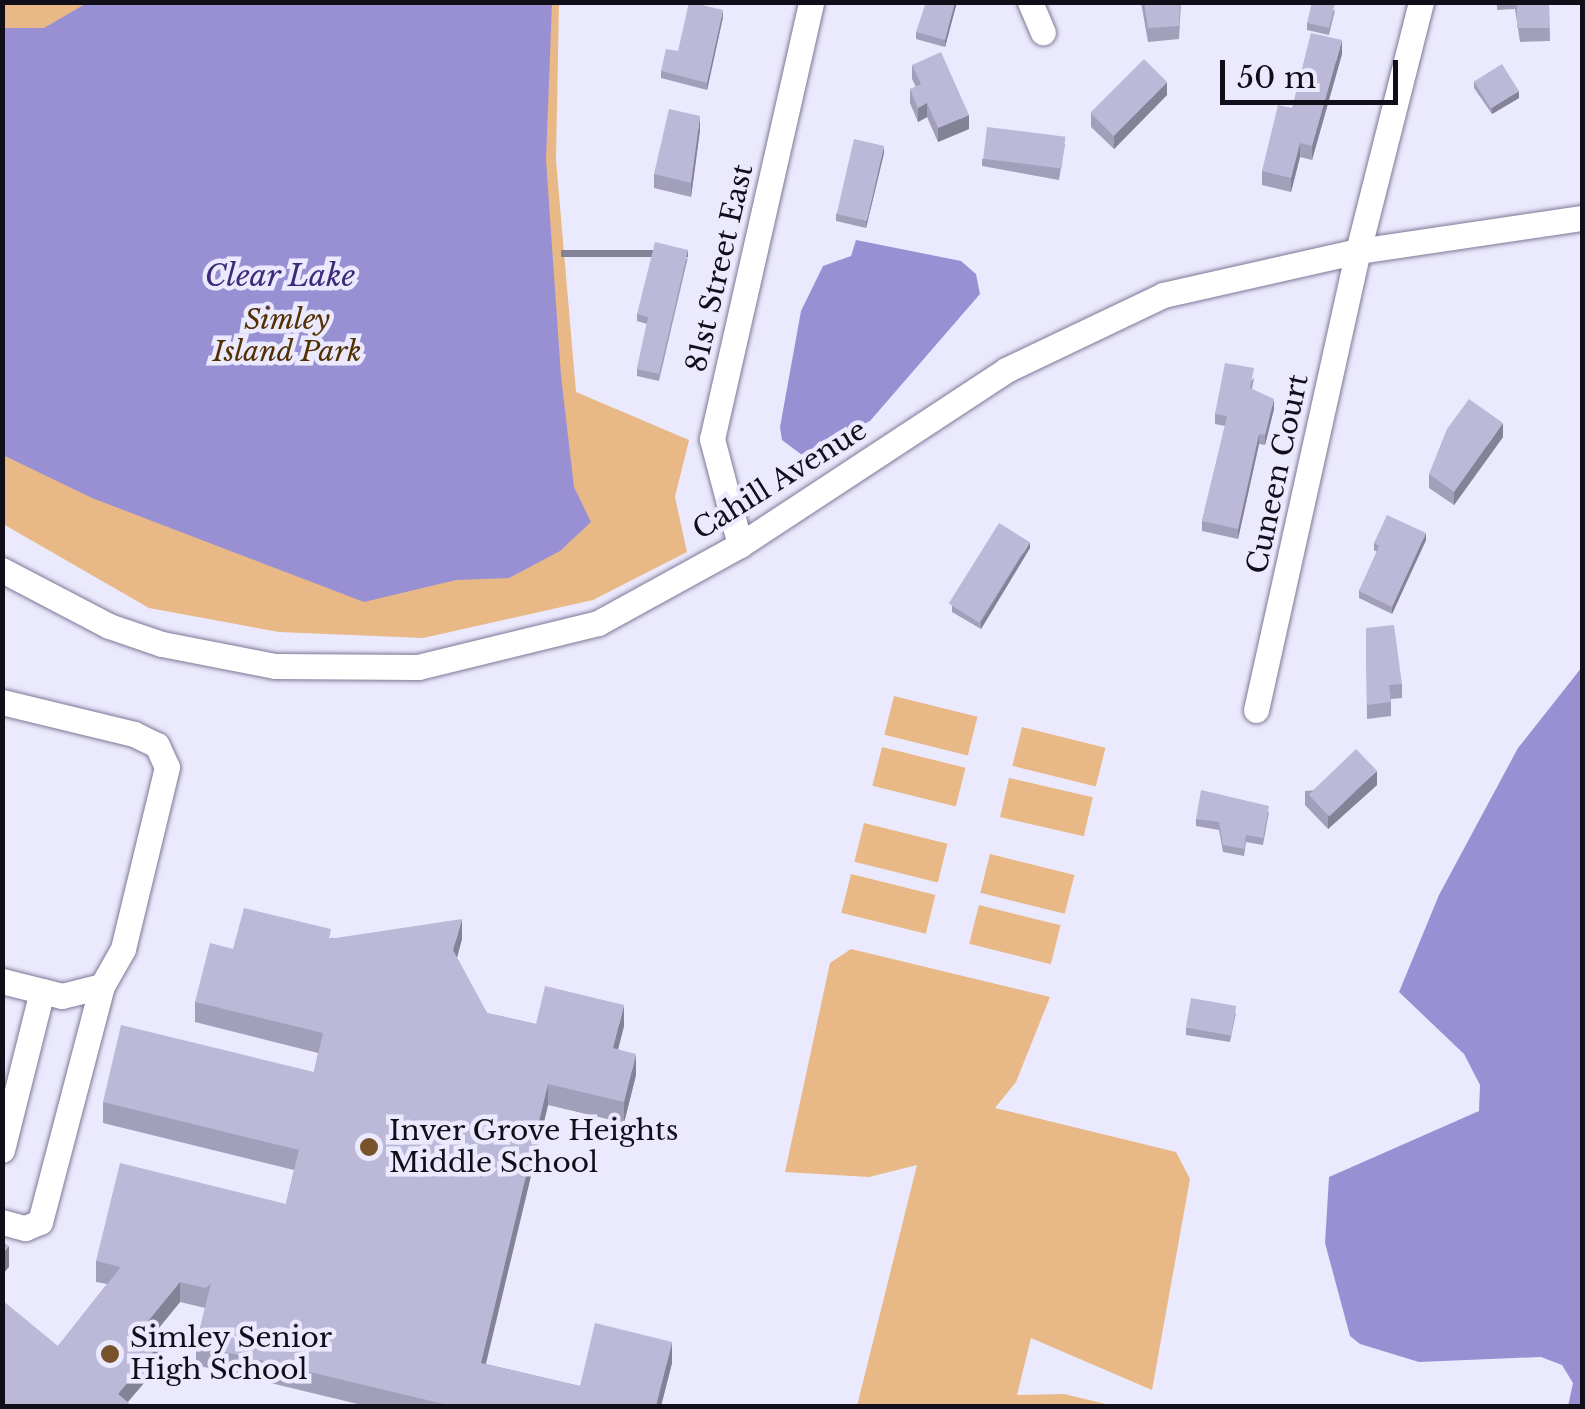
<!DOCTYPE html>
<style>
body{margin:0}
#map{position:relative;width:1585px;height:1409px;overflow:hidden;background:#ebe9fd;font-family:"Libre Baskerville",serif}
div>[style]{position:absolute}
.green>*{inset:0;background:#e8b887;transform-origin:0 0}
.water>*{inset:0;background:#9990d4}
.roads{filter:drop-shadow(0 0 2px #7c7996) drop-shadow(0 0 2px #7c7996)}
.minor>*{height:25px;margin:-12.5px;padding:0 12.5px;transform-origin:12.5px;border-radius:12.5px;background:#fff}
.wall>*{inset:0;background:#a29fba}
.shaded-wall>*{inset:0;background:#848297;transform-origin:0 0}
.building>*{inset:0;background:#bcb9d8;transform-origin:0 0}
.dots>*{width:28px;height:28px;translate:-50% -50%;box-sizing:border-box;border:5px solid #ebe9fd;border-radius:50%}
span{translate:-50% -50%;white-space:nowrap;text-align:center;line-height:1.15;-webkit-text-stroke:9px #ebe9fd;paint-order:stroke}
.street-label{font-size:28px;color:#0f0e19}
.park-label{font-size:28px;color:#533000;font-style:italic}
.poi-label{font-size:28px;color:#0f0e19}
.left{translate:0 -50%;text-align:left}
.water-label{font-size:30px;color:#3e2a79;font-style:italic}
.frame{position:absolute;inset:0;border:5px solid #0f0e19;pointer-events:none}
.scale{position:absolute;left:1220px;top:60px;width:178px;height:45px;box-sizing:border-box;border:5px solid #0f0e19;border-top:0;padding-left:12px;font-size:30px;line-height:35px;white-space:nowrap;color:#0f0e19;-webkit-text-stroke:8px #ebe9fd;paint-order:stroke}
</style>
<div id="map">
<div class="green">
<div style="clip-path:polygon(2px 3px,559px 3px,556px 160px,576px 392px,689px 440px,675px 497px,687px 552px,593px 600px,423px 638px,279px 632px,149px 608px,3px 524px)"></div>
<div style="left:894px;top:696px;width:86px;height:40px;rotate:14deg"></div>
<div style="left:1022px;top:727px;width:86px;height:40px;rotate:14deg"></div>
<div style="left:882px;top:747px;width:86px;height:40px;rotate:14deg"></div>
<div style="left:1009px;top:778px;width:86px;height:40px;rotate:13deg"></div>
<div style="left:864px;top:823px;width:86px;height:40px;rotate:14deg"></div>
<div style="left:990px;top:854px;width:87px;height:40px;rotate:14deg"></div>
<div style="left:851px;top:874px;width:87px;height:40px;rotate:14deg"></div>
<div style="left:979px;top:905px;width:84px;height:40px;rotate:14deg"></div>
<div style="clip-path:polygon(851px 949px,1050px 997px,1016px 1082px,995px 1108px,1176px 1152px,1190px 1179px,1152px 1390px,1031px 1338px,1017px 1395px,1064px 1394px,1114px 1406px,857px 1406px,917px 1165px,869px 1177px,785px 1172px,830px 963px)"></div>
</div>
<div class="water">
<div style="clip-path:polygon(87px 3px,552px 3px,546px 160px,561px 376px,574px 487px,591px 522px,560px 551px,509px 578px,456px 580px,364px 602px,92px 498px,3px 455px,3px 28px,44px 28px)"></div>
<div style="clip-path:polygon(856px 240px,961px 261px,976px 274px,980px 294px,870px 421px,802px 455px,782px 440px,780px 427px,801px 311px,823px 266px,851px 256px)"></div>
<div style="clip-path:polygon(1582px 667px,1582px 1406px,1568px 1406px,1573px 1383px,1562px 1365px,1541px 1357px,1419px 1362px,1360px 1344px,1350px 1336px,1325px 1243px,1329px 1177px,1479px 1111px,1480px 1085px,1464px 1054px,1399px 992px,1439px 895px,1518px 748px)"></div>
</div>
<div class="roads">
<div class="minor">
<div style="left:1030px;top:2px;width:33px;rotate:67deg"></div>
<div style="left:740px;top:545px;width:110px;rotate:-104.8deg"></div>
<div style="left:712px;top:439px;width:448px;rotate:-77.2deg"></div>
<div style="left:2px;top:570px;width:121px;rotate:27.6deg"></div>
<div style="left:109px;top:626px;width:56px;rotate:18.8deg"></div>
<div style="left:162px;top:644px;width:115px;rotate:11deg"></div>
<div style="left:275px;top:666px;width:143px;rotate:0.4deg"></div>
<div style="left:418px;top:667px;width:185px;rotate:-13.7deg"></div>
<div style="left:598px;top:623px;width:162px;rotate:-28.8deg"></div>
<div style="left:740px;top:545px;width:318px;rotate:-33.3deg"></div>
<div style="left:1006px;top:370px;width:174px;rotate:-25.5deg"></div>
<div style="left:1163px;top:295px;width:200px;rotate:-12.7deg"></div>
<div style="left:1358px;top:251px;width:226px;rotate:-8.4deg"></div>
<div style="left:2px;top:702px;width:136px;rotate:13.6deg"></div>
<div style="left:134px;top:734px;width:25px;rotate:26deg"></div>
<div style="left:157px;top:745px;width:24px;rotate:66deg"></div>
<div style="left:167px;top:767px;width:187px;rotate:103.6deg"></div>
<div style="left:123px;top:949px;width:43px;rotate:119.6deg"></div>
<div style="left:102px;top:986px;width:41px;rotate:166deg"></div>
<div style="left:62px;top:996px;width:62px;rotate:-166deg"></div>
<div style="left:1256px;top:710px;width:470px;rotate:-77.5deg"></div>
<div style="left:1358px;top:251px;width:257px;rotate:-75.8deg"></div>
<div style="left:2px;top:1150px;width:164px;rotate:-75.9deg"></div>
<div style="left:2px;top:1222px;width:24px;rotate:15deg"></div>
<div style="left:25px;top:1228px;width:16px;rotate:-22deg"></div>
<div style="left:40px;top:1222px;width:244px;rotate:-75.3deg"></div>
</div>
</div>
<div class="wall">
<div style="clip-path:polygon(957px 2px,945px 47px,916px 39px,916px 32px)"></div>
<div style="clip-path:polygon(1141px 2px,1181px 2px,1179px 39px,1148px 42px)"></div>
<div style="clip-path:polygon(1497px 2px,1549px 2px,1550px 41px,1520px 42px,1515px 9px,1497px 10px)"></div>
<div style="clip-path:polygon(1335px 10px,1329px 35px,1307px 30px,1307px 23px)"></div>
<div style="clip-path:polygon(723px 17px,707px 90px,661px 78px,661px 71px)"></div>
<div style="clip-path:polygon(1342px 54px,1312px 160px,1300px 157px,1291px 192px,1262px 185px,1262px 171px,1292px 108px)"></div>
<div style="clip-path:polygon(912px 65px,969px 129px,938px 142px,927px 117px,918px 122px,910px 103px,910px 89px,916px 87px,912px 79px)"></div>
<div style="clip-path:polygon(1474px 81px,1519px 98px,1492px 114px,1474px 88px)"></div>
<div style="clip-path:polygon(1167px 95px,1114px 149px,1091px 127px,1091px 113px)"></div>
<div style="clip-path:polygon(700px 130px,691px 197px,654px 188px,654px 174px)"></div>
<div style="clip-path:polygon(1065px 144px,1059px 180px,982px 166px,982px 159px)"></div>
<div style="clip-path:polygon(884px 153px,866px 228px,836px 221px,836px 214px)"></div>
<div style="clip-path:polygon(688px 257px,659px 381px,637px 376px,637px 369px,647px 324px,637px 321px,637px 314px)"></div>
<div style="clip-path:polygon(1254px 378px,1252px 389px,1274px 409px,1265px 445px,1259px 444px,1238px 539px,1202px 531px,1202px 521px,1225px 426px,1215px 424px,1215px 414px)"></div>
<div style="clip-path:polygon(1503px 437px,1454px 505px,1429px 488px,1429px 474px)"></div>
<div style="clip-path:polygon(1426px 540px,1392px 614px,1359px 598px,1359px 591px,1377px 552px,1374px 550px,1374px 543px)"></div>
<div style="clip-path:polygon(1030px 548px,981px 629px,952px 612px,952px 605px)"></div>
<div style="clip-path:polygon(1366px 628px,1402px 684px,1402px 698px,1391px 699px,1391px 716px,1367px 719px)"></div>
<div style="clip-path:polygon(1377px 785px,1328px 829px,1305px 805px,1305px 791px)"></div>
<div style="clip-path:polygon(1269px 812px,1263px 845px,1246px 842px,1244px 856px,1223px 852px,1219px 830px,1196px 826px,1196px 819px)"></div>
<div style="clip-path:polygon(331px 938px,462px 939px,457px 958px,487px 1013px,536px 1024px,624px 1026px,618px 1049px,636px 1075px,624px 1123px,548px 1105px,486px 1364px,580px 1386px,672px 1363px,661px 1406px,366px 1406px,196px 1365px,196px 1345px,205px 1308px,180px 1302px,154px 1334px,162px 1362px,128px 1402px,129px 1406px,58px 1346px,107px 1284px,96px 1282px,96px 1261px,286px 1204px,294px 1170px,103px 1123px,103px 1102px,314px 1072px,318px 1053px,195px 1022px,195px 1002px)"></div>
<div style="clip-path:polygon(1236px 1013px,1230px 1042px,1186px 1035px,1186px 1028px)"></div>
</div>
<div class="shaded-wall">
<div style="clip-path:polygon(955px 2px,957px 2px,945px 47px,945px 40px)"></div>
<div style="clip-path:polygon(723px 10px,723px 17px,707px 90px,707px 83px)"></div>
<div style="clip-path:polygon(1342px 40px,1342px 54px,1312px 160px,1312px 146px)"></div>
<div style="clip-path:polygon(1167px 82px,1167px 95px,1114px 149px,1114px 136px)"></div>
<div style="clip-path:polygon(1519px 91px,1519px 98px,1492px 114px,1492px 107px)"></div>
<div style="clip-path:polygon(927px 103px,927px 117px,918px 122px,918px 108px)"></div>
<div style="clip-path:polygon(969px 115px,969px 129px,938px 142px,938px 128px)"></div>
<div style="clip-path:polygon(700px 116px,700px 130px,691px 197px,691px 183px)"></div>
<div style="clip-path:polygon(1300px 143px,1300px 157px,1291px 192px,1291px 178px)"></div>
<div style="clip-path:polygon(884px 146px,884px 153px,866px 228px,866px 221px)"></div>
<div style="left:688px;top:250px;width:7px;height:127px;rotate:90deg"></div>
<div style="clip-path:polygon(1274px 399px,1274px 409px,1265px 445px,1265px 435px)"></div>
<div style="clip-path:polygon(1503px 423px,1503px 437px,1454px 505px,1454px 492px)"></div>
<div style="clip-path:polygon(1259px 434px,1259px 444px,1238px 539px,1238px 529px)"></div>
<div style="clip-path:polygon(1426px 533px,1426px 540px,1392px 614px,1392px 607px)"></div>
<div style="clip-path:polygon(1030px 542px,1030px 548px,981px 629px,981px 622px)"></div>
<div style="clip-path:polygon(1377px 771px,1377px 785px,1328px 829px,1328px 815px)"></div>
<div style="clip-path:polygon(462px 919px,462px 939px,453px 971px,453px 950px)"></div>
<div style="clip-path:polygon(624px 1005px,624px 1026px,613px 1069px,613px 1048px)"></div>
<div style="clip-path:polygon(636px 1054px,636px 1075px,624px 1123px,624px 1102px)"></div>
<div style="clip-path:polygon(548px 1084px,548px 1105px,481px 1383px,481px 1363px)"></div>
<div style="clip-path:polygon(9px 1246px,9px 1267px,2px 1275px,2px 1254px)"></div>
<div style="clip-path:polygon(180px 1282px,180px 1302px,144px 1346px,144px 1326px)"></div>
<div style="clip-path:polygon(162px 1341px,162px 1362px,124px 1406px,118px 1394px)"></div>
<div style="clip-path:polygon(672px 1342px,672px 1363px,661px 1406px,656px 1406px)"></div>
</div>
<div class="building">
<div style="clip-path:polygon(689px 2px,723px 10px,707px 83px,661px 71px,666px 49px,678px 51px)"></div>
<div style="clip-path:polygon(926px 2px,955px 2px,945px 40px,916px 32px)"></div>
<div style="clip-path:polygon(1144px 2px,1180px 2px,1179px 26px,1148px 28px)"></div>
<div style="clip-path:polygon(1312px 2px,1335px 3px,1329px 28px,1307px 23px)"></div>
<div style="left:1517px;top:2px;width:32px;height:26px"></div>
<div style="clip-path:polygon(1311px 33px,1342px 40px,1312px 146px,1300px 143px,1291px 178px,1262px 171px,1278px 105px,1292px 108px)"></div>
<div style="clip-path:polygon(941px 52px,969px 115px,938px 128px,927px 103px,918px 108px,910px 89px,921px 84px,912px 65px)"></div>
<div style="left:1144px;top:59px;width:33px;height:76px;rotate:45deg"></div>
<div style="left:1502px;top:64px;width:32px;height:33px;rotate:58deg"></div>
<div style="clip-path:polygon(669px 109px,700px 116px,691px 183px,654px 174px)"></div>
<div style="left:987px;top:127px;width:79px;height:32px;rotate:7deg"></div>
<div style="left:854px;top:139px;width:31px;height:77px;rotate:13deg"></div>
<div style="clip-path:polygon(655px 242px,688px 250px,659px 374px,637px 369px,648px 317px,637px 314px)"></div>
<div style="clip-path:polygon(1225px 363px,1254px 368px,1250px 388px,1274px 399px,1265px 435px,1259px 434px,1238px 529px,1202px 521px,1227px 416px,1215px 414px)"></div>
<div style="clip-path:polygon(1469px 399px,1503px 423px,1454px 492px,1429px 474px,1447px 429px)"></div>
<div style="clip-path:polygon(1387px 515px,1426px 533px,1392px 607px,1359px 591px,1379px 546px,1374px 543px)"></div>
<div style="left:999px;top:523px;width:36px;height:95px;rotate:32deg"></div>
<div style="clip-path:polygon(1394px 625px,1402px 684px,1389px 685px,1391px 702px,1367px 705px,1366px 628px)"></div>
<div style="left:1356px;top:749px;width:30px;height:66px;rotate:46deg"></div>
<div style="clip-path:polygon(1201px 790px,1269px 806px,1263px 838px,1246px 835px,1244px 849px,1223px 845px,1219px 822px,1196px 819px)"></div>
<div style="clip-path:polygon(244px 908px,331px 929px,329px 939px,462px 919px,453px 950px,487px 1013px,536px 1024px,545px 986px,624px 1005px,613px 1048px,636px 1054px,624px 1102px,548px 1084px,481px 1363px,580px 1386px,595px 1323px,672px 1342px,656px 1406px,452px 1406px,196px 1345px,211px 1283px,206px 1288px,180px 1282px,144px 1326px,162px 1341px,118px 1394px,129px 1403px,126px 1406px,2px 1406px,2px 1300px,58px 1346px,121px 1267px,96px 1261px,120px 1163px,286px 1204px,299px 1150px,103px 1102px,121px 1025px,314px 1072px,323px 1033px,195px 1002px,210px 943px,233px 949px)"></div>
<div style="left:1191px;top:998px;width:46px;height:30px;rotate:10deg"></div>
<div style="clip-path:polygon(2px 1241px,9px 1246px,2px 1254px)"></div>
</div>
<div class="dots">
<div style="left:369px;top:1147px;background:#77532c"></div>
<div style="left:110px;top:1354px;background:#77532c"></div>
</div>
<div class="street-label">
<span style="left:720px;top:268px;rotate:-77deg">81st Street East</span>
<span style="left:1278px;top:474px;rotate:-78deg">Cuneen Court</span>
<span style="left:780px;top:480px;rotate:-32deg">Cahill Avenue</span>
</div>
<div class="park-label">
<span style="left:287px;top:336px">Simley<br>Island Park</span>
</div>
<div class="poi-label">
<span class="left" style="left:389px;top:1147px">Inver Grove Heights<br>Middle School</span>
<span class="left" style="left:130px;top:1354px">Simley Senior<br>High School</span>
</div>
<div class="water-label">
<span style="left:280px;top:276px">Clear Lake</span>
</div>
<div class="frame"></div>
<div class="scale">50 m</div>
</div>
